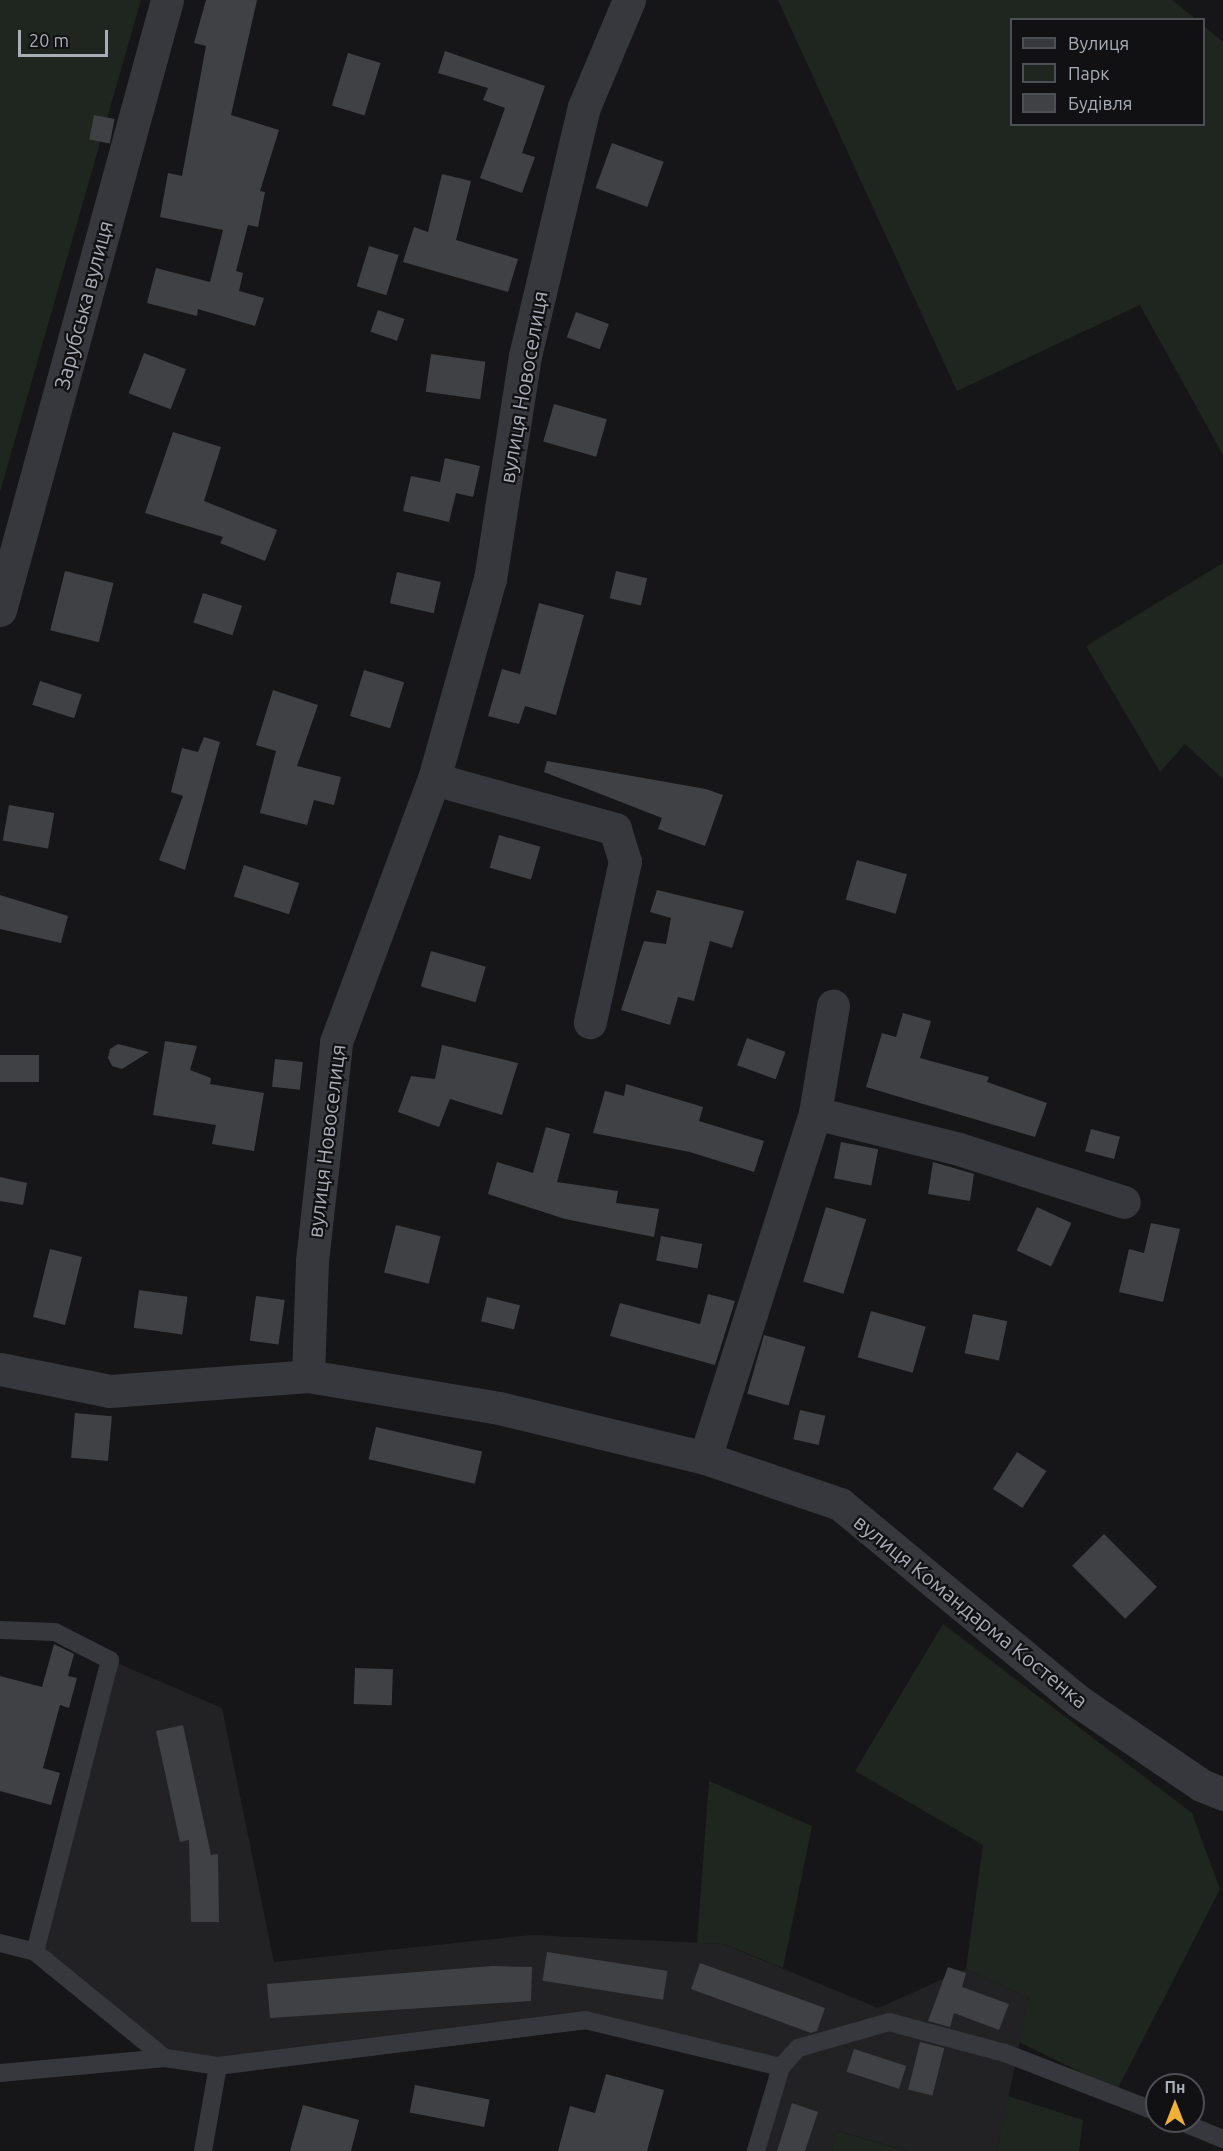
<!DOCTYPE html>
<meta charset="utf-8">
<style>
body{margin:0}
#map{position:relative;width:1223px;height:2151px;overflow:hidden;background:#161618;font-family:Ubuntu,sans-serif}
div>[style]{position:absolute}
.built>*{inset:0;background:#222225}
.green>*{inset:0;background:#1e261f}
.building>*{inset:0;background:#404145;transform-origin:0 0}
.service>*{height:18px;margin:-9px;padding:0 9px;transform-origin:9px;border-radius:9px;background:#37383d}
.minor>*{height:33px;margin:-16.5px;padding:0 16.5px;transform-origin:16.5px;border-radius:16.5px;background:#37383d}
span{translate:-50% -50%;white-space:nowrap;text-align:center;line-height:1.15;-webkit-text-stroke:4.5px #111113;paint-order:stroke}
.street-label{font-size:21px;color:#a8adb8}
.legend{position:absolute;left:1010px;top:18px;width:195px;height:108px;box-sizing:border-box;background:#111113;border:2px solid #4d4f55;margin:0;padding:8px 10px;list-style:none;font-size:18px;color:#a8adb8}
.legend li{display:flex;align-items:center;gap:12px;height:30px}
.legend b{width:30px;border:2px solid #4d4f55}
.north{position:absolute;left:1145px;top:2073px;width:60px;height:60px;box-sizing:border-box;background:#111113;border:2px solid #4d4f55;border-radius:50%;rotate:0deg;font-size:16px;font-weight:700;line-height:24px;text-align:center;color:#a8adb8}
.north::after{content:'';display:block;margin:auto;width:21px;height:27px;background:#f2b134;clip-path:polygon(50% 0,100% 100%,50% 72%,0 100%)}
.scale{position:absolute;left:18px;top:30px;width:90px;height:27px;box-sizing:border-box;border:3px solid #a8adb8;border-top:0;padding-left:8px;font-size:18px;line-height:21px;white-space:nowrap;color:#a8adb8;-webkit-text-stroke:4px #111113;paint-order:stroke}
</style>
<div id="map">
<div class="built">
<div style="clip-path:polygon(110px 1660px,222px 1708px,274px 1962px,532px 1935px,723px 1944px,878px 2008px,966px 1969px,1029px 1998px,997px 2151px,907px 2151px,838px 2131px,832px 2151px,756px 2151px,781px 2068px,585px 2020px,218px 2066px,165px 2058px,35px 1952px)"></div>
</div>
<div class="green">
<div style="clip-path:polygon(0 0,141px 0,0 492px)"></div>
<div style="clip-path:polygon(778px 0,1172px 0,1196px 19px,1012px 20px,1012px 124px,1204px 124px,1204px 26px,1223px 42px,1223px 455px,1140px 305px,957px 391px)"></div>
<div style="clip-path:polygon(1223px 563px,1223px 779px,1185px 744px,1160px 772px,1086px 646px)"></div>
<div style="clip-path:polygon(943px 1624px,1192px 1813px,1220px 1889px,1117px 2090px,1019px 2042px,1029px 1998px,966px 1969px,983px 1845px,855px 1771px)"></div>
<div style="clip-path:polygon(709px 1781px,812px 1826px,783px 1968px,724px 1944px,697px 1943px)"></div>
<div style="clip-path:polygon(1008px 2096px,1083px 2120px,1079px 2151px,997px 2151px)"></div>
<div style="clip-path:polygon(837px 2131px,907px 2151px,832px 2151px)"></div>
</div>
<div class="building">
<div style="clip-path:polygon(206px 0,257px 0,231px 115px,279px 130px,260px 191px,265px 192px,258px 227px,248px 225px,236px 271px,243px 273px,239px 291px,264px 298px,255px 326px,198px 309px,197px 316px,147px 303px,156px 268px,210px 282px,223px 230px,160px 217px,168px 173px,182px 176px,206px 46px,194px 43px)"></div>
<div style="clip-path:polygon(445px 51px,545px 86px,522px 153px,535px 157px,522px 193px,480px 178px,505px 108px,483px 100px,488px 88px,438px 73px)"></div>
<div style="left:348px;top:53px;width:34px;height:55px;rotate:17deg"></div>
<div style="left:94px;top:115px;width:21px;height:25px;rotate:11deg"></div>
<div style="left:612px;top:143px;width:55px;height:48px;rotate:20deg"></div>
<div style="clip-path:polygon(442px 174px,471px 181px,456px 240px,518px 259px,508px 292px,403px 262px,414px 227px,428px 232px)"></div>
<div style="left:369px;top:246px;width:31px;height:42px;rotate:17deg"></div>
<div style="left:378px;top:310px;width:28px;height:23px;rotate:19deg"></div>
<div style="left:576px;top:312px;width:35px;height:27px;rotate:20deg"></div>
<div style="left:144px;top:353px;width:45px;height:43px;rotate:21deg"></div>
<div style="left:431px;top:354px;width:55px;height:38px;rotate:8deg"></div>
<div style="left:554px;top:404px;width:55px;height:39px;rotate:16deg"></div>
<div style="clip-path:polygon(173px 432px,221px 447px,204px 501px,277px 530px,265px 561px,220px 543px,223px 537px,145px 513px)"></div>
<div style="clip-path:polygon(445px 458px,480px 466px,473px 497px,456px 493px,449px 522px,403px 511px,411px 476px,440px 482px)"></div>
<div style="left:65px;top:571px;width:50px;height:61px;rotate:14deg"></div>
<div style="left:616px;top:571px;width:32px;height:28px;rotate:13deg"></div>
<div style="left:397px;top:572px;width:45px;height:32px;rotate:13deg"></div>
<div style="left:203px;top:593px;width:41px;height:31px;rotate:18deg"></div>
<div style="clip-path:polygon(539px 603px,584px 615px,556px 715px,525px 706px,519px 724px,488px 716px,502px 669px,520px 674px)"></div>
<div style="left:364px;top:670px;width:42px;height:48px;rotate:17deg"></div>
<div style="left:40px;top:681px;width:44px;height:25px;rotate:18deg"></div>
<div style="clip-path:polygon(273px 690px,318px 705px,297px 766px,341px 777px,334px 805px,314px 800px,307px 825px,260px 813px,276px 751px,256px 745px)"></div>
<div style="clip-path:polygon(204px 737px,220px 742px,185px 870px,159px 860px,183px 796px,171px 792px,182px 748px,198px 752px)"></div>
<div style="clip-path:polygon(547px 761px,706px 789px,723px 795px,705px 846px,658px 829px,662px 818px,544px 772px)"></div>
<div style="left:9px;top:805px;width:46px;height:36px;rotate:10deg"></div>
<div style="left:499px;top:835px;width:43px;height:34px;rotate:16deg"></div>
<div style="left:857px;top:860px;width:52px;height:41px;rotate:16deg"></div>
<div style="left:244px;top:865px;width:58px;height:33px;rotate:18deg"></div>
<div style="clip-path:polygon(657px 890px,744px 911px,732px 948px,710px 941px,694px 1001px,678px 997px,670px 1025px,621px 1010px,644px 941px,666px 944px,671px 918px,650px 912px)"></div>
<div style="clip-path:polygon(0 895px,68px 916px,61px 943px,0 929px)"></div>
<div style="left:431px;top:951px;width:57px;height:37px;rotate:16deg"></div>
<div style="clip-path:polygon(903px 1013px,931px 1021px,920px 1058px,989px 1077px,987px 1082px,1047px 1103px,1035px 1137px,866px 1087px,882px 1033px,896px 1037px)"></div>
<div style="left:747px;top:1038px;width:41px;height:29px;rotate:20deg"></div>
<div style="clip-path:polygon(165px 1041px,197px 1046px,190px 1070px,211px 1078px,210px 1084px,264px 1093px,254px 1151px,212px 1144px,216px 1125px,153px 1115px)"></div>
<div style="clip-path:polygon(118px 1044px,149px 1052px,122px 1069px,112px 1066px,108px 1058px,110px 1049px)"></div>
<div style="clip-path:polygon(442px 1045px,518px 1063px,502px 1115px,450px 1099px,439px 1127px,398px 1112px,411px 1076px,435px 1079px)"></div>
<div style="left:0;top:1055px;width:39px;height:27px"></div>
<div style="left:275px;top:1059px;width:28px;height:28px;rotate:6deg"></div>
<div style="clip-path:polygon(626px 1084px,703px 1107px,699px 1121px,764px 1141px,754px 1172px,690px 1152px,593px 1133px,605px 1091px,624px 1096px)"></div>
<div style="clip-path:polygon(546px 1127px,570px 1134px,557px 1182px,618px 1191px,616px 1203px,659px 1209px,654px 1237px,565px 1219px,488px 1194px,497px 1162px,533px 1173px)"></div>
<div style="left:1091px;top:1129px;width:30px;height:23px;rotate:15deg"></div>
<div style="left:841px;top:1142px;width:38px;height:37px;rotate:11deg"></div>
<div style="clip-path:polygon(933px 1162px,974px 1174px,970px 1201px,928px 1194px)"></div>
<div style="clip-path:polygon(0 1177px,27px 1183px,23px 1205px,0 1201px)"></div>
<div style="left:826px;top:1207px;width:42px;height:78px;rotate:17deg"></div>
<div style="left:1037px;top:1207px;width:38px;height:48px;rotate:25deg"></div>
<div style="clip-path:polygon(1151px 1223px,1180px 1229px,1163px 1302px,1119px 1292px,1129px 1249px,1144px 1253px)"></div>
<div style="left:396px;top:1225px;width:46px;height:49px;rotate:14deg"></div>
<div style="left:661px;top:1236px;width:42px;height:25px;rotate:11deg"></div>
<div style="left:50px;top:1249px;width:33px;height:70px;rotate:14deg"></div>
<div style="left:139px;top:1290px;width:49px;height:38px;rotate:8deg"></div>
<div style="clip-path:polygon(708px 1294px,735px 1301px,715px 1365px,610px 1336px,620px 1303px,700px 1324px)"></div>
<div style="left:256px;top:1296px;width:29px;height:45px;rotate:8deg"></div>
<div style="left:487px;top:1297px;width:34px;height:25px;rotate:14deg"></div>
<div style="left:871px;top:1311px;width:57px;height:48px;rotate:16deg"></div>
<div style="left:973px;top:1314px;width:35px;height:40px;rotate:12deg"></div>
<div style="left:764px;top:1335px;width:43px;height:61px;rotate:16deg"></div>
<div style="left:800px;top:1410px;width:26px;height:30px;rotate:13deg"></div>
<div style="left:75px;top:1413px;width:37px;height:45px;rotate:5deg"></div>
<div style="left:376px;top:1427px;width:109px;height:33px;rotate:13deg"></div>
<div style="left:1017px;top:1452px;width:35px;height:44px;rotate:33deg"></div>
<div style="left:1104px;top:1534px;width:75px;height:45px;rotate:45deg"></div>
<div style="clip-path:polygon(54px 1644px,74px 1654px,68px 1676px,77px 1678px,69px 1708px,60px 1705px,43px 1768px,60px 1773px,51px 1805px,0 1791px,0 1676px,42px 1687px)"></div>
<div style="left:355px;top:1668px;width:38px;height:36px;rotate:2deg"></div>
<div style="clip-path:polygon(183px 1725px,211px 1855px,218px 1854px,219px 1922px,191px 1922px,189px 1840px,180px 1842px,156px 1731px)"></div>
<div style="left:547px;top:1952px;width:122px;height:29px;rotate:9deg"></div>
<div style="clip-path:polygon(700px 1963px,825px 2008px,817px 2031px,811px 2033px,691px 1989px)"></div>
<div style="clip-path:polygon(492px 1966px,532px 1967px,531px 2001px,270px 2018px,267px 1984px)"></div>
<div style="clip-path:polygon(948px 1967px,966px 1973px,962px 1987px,1009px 2004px,999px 2030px,954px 2013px,950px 2027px,928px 2021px)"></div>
<div style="left:920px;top:2042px;width:25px;height:49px;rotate:14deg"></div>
<div style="left:854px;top:2049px;width:55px;height:24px;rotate:18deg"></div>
<div style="clip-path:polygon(606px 2074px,664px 2090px,647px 2151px,558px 2151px,570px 2106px,595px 2113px)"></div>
<div style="left:415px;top:2085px;width:76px;height:28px;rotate:11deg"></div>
<div style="clip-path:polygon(792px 2103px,818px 2112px,805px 2151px,777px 2151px)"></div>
<div style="clip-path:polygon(303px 2105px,359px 2120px,351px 2151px,290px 2151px)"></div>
</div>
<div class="service">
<div style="left:0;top:1630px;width:55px;rotate:2.1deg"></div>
<div style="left:55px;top:1632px;width:62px;rotate:27deg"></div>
<div style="left:110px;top:1660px;width:301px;rotate:104.4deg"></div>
<div style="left:35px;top:1952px;width:168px;rotate:39.2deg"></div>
<div style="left:165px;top:2058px;width:54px;rotate:8.6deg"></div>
<div style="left:218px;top:2066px;width:370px;rotate:-7.1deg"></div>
<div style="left:585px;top:2020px;width:202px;rotate:13.5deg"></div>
<div style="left:781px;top:2067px;width:88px;rotate:106.6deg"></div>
<div style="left:0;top:1943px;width:36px;rotate:14deg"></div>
<div style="left:781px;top:2067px;width:25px;rotate:-48deg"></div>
<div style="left:798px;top:2048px;width:95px;rotate:-15.9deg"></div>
<div style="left:889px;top:2022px;width:120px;rotate:15deg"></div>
<div style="left:1005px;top:2053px;width:163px;rotate:21.2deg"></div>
<div style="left:0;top:2073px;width:166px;rotate:-5.2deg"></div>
<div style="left:1179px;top:2121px;width:48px;rotate:22.2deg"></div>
<div style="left:203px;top:2151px;width:86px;rotate:-80deg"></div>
</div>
<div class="minor">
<div style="left:0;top:610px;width:632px;rotate:-74.69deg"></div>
<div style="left:434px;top:779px;width:188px;rotate:15.4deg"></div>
<div style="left:615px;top:829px;width:34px;rotate:73deg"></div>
<div style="left:625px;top:861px;width:165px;rotate:102.3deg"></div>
<div style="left:815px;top:1113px;width:148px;rotate:14deg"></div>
<div style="left:959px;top:1149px;width:173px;rotate:17.8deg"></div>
<div style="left:0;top:1369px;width:112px;rotate:11.3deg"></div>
<div style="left:110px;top:1391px;width:199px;rotate:-4.3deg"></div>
<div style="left:308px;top:1376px;width:194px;rotate:9.5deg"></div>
<div style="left:499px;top:1408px;width:212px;rotate:13.6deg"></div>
<div style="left:705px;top:1458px;width:143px;rotate:18.8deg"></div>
<div style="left:840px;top:1504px;width:309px;rotate:39.6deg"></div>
<div style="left:1078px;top:1701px;width:149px;rotate:34.3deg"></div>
<div style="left:1201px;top:1785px;width:24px;rotate:22deg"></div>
<div style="left:308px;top:1376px;width:115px;rotate:-88deg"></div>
<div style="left:312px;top:1261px;width:220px;rotate:-83.7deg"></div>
<div style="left:336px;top:1042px;width:281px;rotate:-69.6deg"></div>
<div style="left:434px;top:779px;width:208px;rotate:-74.4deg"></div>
<div style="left:490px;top:579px;width:226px;rotate:-81.1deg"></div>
<div style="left:525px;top:356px;width:256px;rotate:-76.7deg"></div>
<div style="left:584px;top:107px;width:116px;rotate:-67.2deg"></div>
<div style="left:705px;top:1458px;width:362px;rotate:-72.3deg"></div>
<div style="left:815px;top:1113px;width:109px;rotate:-80.5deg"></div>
</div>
<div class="street-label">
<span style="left:83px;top:305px;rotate:-75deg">Зарубська вулиця</span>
<span style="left:523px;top:387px;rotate:-80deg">вулиця Новоселиця</span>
<span style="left:326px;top:1141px;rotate:-83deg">вулиця Новоселиця</span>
<span style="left:971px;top:1611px;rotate:39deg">вулиця Командарма Костенка</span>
</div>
<ul class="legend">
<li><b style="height:8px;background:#37383d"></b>Вулиця</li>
<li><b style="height:16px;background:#1e261f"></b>Парк</li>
<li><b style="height:16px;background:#404145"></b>Будівля</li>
</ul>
<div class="north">Пн</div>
<div class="scale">20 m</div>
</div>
